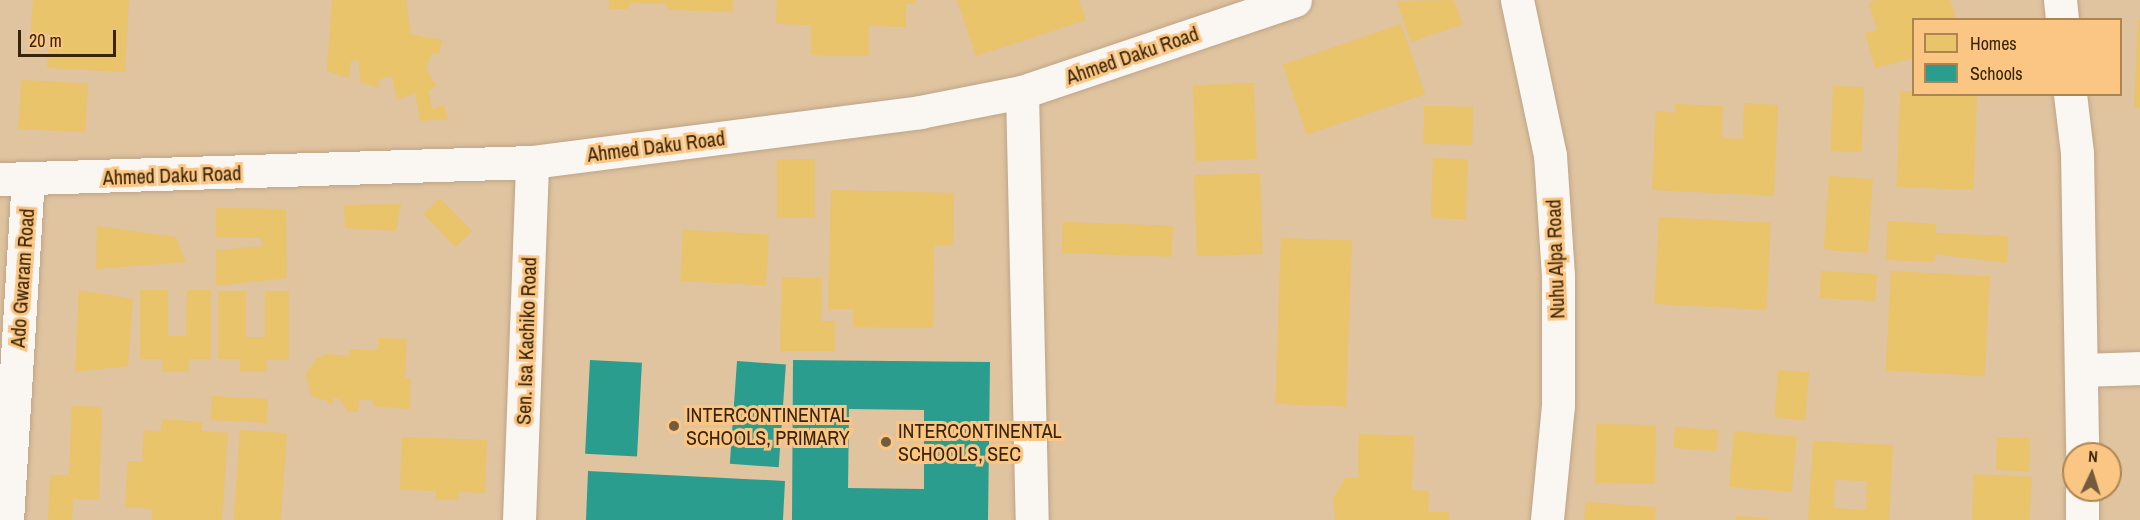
<!DOCTYPE html>
<style>
body{margin:0}
#map{position:relative;width:2140px;height:520px;overflow:hidden;background:#e0c39f;font-family:"Archivo Narrow",sans-serif}
div>[style]{position:absolute}
.homes>*{inset:0;background:#e9c46a;transform-origin:0 0}
.schools>*{inset:0;background:#2a9d8f;transform-origin:0 0}
.roads{filter:drop-shadow(0 0 2px #bca588) drop-shadow(0 0 2px #bca588)}
.minor>*{height:33px;margin:-16.5px;padding:0 16.5px;transform-origin:16.5px;border-radius:16.5px;background:#faf6f1}
.dots>*{width:16px;height:16px;translate:-50% -50%;box-sizing:border-box;border:3px solid #fbc684;border-radius:50%}
span{translate:-50% -50%;white-space:nowrap;text-align:center;line-height:1.15;-webkit-text-stroke:6px #fbc684;paint-order:stroke}
.street-label{font-size:20px;color:#382408}
.poi-label{font-size:20px;color:#382408}
.left{translate:0 -50%;text-align:left}
.legend{position:absolute;left:1912px;top:18px;width:210px;height:78px;box-sizing:border-box;background:#fbc684;border:2px solid #ad8552;margin:0;padding:8px 10px;list-style:none;font-size:18px;color:#382408}
.legend li{display:flex;align-items:center;gap:12px;height:30px}
.legend b{width:30px;border:2px solid #ad8552}
.north{position:absolute;left:2062px;top:442px;width:60px;height:60px;box-sizing:border-box;background:#fbc684;border:2px solid #ad8552;border-radius:50%;rotate:4deg;font-size:16px;font-weight:700;line-height:24px;text-align:center;color:#382408}
.north::after{content:'';display:block;margin:auto;width:21px;height:27px;background:#735c3d;clip-path:polygon(50% 0,100% 100%,50% 72%,0 100%)}
.scale{position:absolute;left:18px;top:30px;width:98px;height:27px;box-sizing:border-box;border:3px solid #382408;border-top:0;padding-left:8px;font-size:18px;line-height:21px;white-space:nowrap;color:#382408;-webkit-text-stroke:4px #fbc684;paint-order:stroke}
</style>
<div id="map">
<div class="homes">
<div style="clip-path:polygon(33px 0,129px 0,125px 72px,47px 68px,49px 33px,31px 33px)"></div>
<div style="clip-path:polygon(332px 0,406px 0,411px 34px,442px 40px,439px 54px,432px 54px,426px 69px,436px 85px,429px 91px,432px 109px,444px 105px,448px 119px,420px 121px,415px 93px,397px 100px,392px 76px,378px 80px,380px 88px,360px 82px,359px 60px,351px 61px,349px 78px,327px 71px)"></div>
<div style="clip-path:polygon(609px 0,733px 0,733px 12px,667px 10px,667px 4px,629px 3px,629px 9px,609px 9px)"></div>
<div style="clip-path:polygon(777px 0,916px 0,915px 4px,906px 4px,906px 27px,869px 26px,869px 56px,811px 55px,811px 25px,776px 24px)"></div>
<div style="clip-path:polygon(957px 0,1079px 0,1086px 20px,976px 56px)"></div>
<div style="clip-path:polygon(1454px 0,1463px 24px,1411px 42px,1397px 1px)"></div>
<div style="clip-path:polygon(1876px 0,1950px 0,1956px 20px,1914px 20px,1914px 58px,1875px 68px,1865px 33px,1877px 30px,1869px 3px)"></div>
<div style="clip-path:polygon(2138px 20px,2140px 20px,2140px 108px,2134px 108px)"></div>
<div style="left:1401px;top:24px;width:74px;height:125px;rotate:71deg"></div>
<div style="left:21px;top:80px;width:67px;height:49px;rotate:3deg"></div>
<div style="left:1254px;top:83px;width:76px;height:61px;rotate:88deg"></div>
<div style="left:1833px;top:86px;width:31px;height:65px;rotate:2deg"></div>
<div style="left:1900px;top:91px;width:77px;height:96px;rotate:2deg"></div>
<div style="clip-path:polygon(1744px 103px,1778px 105px,1774px 196px,1652px 190px,1656px 111px,1675px 113px,1675px 104px,1723px 106px,1722px 138px,1743px 139px)"></div>
<div style="left:1424px;top:106px;width:49px;height:38px;rotate:1deg"></div>
<div style="left:1433px;top:158px;width:35px;height:60px;rotate:2deg"></div>
<div style="left:777px;top:159px;width:38px;height:59px"></div>
<div style="left:1260px;top:173px;width:81px;height:66px;rotate:88deg"></div>
<div style="left:1829px;top:176px;width:44px;height:74px;rotate:4deg"></div>
<div style="clip-path:polygon(831px 190px,954px 193px,953px 246px,934px 245px,933px 328px,853px 327px,853px 309px,828px 309px)"></div>
<div style="left:440px;top:198px;width:46px;height:23px;rotate:46deg"></div>
<div style="clip-path:polygon(401px 204px,396px 231px,345px 228px,344px 205px)"></div>
<div style="clip-path:polygon(216px 208px,286px 209px,287px 278px,216px 286px,216px 250px,263px 246px,261px 238px,216px 237px)"></div>
<div style="left:1659px;top:217px;width:112px;height:87px;rotate:3deg"></div>
<div style="clip-path:polygon(1888px 221px,1936px 224px,1936px 233px,2008px 236px,2007px 263px,1935px 254px,1934px 262px,1886px 260px)"></div>
<div style="left:1063px;top:222px;width:110px;height:31px;rotate:2deg"></div>
<div style="clip-path:polygon(97px 226px,176px 237px,186px 262px,96px 269px)"></div>
<div style="left:683px;top:230px;width:86px;height:51px;rotate:3deg"></div>
<div style="left:1281px;top:238px;width:71px;height:166px;rotate:2deg"></div>
<div style="left:1821px;top:271px;width:56px;height:27px;rotate:3deg"></div>
<div style="left:1891px;top:271px;width:99px;height:100px;rotate:3deg"></div>
<div style="clip-path:polygon(782px 277px,822px 278px,821px 321px,835px 321px,835px 351px,780px 351px)"></div>
<div style="clip-path:polygon(79px 290px,133px 299px,128px 366px,75px 372px)"></div>
<div style="clip-path:polygon(140px 290px,168px 290px,168px 336px,186px 336px,187px 290px,211px 290px,211px 359px,189px 359px,189px 371px,162px 372px,163px 359px,140px 359px)"></div>
<div style="clip-path:polygon(218px 291px,246px 291px,246px 337px,265px 337px,265px 291px,289px 291px,289px 360px,267px 360px,266px 372px,240px 372px,240px 359px,218px 359px)"></div>
<div style="clip-path:polygon(378px 338px,407px 339px,405px 378px,411px 379px,410px 409px,373px 406px,373px 400px,359px 400px,358px 412px,348px 412px,340px 399px,333px 398px,333px 404px,327px 404px,328px 401px,311px 396px,306px 374px,317px 358px,328px 354px,349px 356px,350px 349px,378px 350px)"></div>
<div style="left:1778px;top:370px;width:31px;height:48px;rotate:4deg"></div>
<div style="left:212px;top:396px;width:56px;height:24px;rotate:3deg"></div>
<div style="clip-path:polygon(72px 406px,102px 407px,99px 500px,73px 499px,72px 520px,48px 520px,50px 475px,69px 475px)"></div>
<div style="clip-path:polygon(162px 419px,202px 422px,202px 431px,228px 433px,222px 520px,152px 520px,153px 509px,125px 507px,128px 461px,142px 462px,144px 430px,161px 432px)"></div>
<div style="left:1596px;top:424px;width:60px;height:59px;rotate:1deg"></div>
<div style="left:1675px;top:427px;width:43px;height:21px;rotate:4deg"></div>
<div style="left:240px;top:430px;width:47px;height:90px;rotate:4deg"></div>
<div style="left:1734px;top:431px;width:63px;height:56px;rotate:5deg"></div>
<div style="clip-path:polygon(1359px 434px,1414px 436px,1412px 490px,1429px 491px,1428px 512px,1449px 512px,1449px 520px,1335px 520px,1333px 498px,1346px 477px,1358px 478px)"></div>
<div style="clip-path:polygon(402px 437px,487px 440px,485px 493px,459px 492px,458px 500px,435px 499px,436px 491px,400px 490px)"></div>
<div style="left:1997px;top:437px;width:33px;height:33px;rotate:2deg"></div>
<div style="clip-path:polygon(evenodd,1813px 441px,1893px 445px,1889px 520px,1808px 520px,1813px 441px,1835px 480px,1867px 481px,1866px 510px,1834px 508px,1835px 480px)"></div>
<div style="left:1974px;top:474px;width:58px;height:46px;rotate:3deg"></div>
<div style="clip-path:polygon(1586px 502px,1656px 507px,1655px 520px,1584px 520px)"></div>
<div style="clip-path:polygon(1736px 516px,1768px 518px,1768px 520px,1736px 520px)"></div>
</div>
<div class="schools">
<div style="left:590px;top:360px;width:52px;height:94px;rotate:3deg"></div>
<div style="clip-path:polygon(evenodd,793px 360px,990px 362px,988px 520px,792px 520px,793px 360px,849px 409px,924px 410px,924px 489px,848px 488px,849px 409px)"></div>
<div style="left:737px;top:361px;width:49px;height:103px;rotate:4deg"></div>
<div style="clip-path:polygon(588px 471px,785px 481px,783px 520px,586px 520px)"></div>
</div>
<div class="roads">
<div class="minor">
<div style="left:1517px;top:0;width:158px;rotate:78deg"></div>
<div style="left:1550px;top:155px;width:120px;rotate:86.2deg"></div>
<div style="left:1558px;top:275px;width:130px;rotate:90deg"></div>
<div style="left:1558px;top:405px;width:116px;rotate:95.5deg"></div>
<div style="left:2060px;top:0;width:20px;rotate:84deg"></div>
<div style="left:1022px;top:92px;width:428px;rotate:88.7deg"></div>
<div style="left:2070px;top:94px;width:59px;rotate:83.2deg"></div>
<div style="left:2077px;top:153px;width:301px;rotate:89deg"></div>
<div style="left:0;top:179px;width:532px;rotate:-1.83deg"></div>
<div style="left:532px;top:162px;width:391px;rotate:-7.3deg"></div>
<div style="left:920px;top:112px;width:104px;rotate:-11.1deg"></div>
<div style="left:1022px;top:92px;width:288px;rotate:-18.6deg"></div>
<div style="left:2082px;top:370px;width:58px;rotate:-2deg"></div>
<div style="left:2082px;top:490px;width:30px;rotate:90deg"></div>
<div style="left:7px;top:520px;width:341px;rotate:-86.5deg"></div>
<div style="left:519px;top:520px;width:358px;rotate:-87.9deg"></div>
</div>
</div>
<div class="dots">
<div style="left:674px;top:426px;background:#735c3d"></div>
<div style="left:886px;top:442px;background:#735c3d"></div>
</div>
<div class="street-label">
<span style="left:1132px;top:55px;rotate:-19deg">Ahmed Daku Road</span>
<span style="left:656px;top:146px;rotate:-7deg">Ahmed Daku Road</span>
<span style="left:172px;top:175px;rotate:-2deg">Ahmed Daku Road</span>
<span style="left:1555px;top:259px;rotate:-92deg">Nuhu Alpa Road</span>
<span style="left:22px;top:278px;rotate:-86deg">Ado Gwaram Road</span>
<span style="left:526px;top:341px;rotate:-88deg">Sen. Isa Kachiko Road</span>
</div>
<div class="poi-label">
<span class="left" style="left:686px;top:426px">INTERCONTINENTAL<br>SCHOOLS, PRIMARY</span>
<span class="left" style="left:898px;top:442px">INTERCONTINENTAL<br>SCHOOLS, SEC</span>
</div>
<ul class="legend">
<li><b style="height:16px;background:#e9c46a"></b>Homes</li>
<li><b style="height:16px;background:#2a9d8f"></b>Schools</li>
</ul>
<div class="north">N</div>
<div class="scale">20 m</div>
</div>
